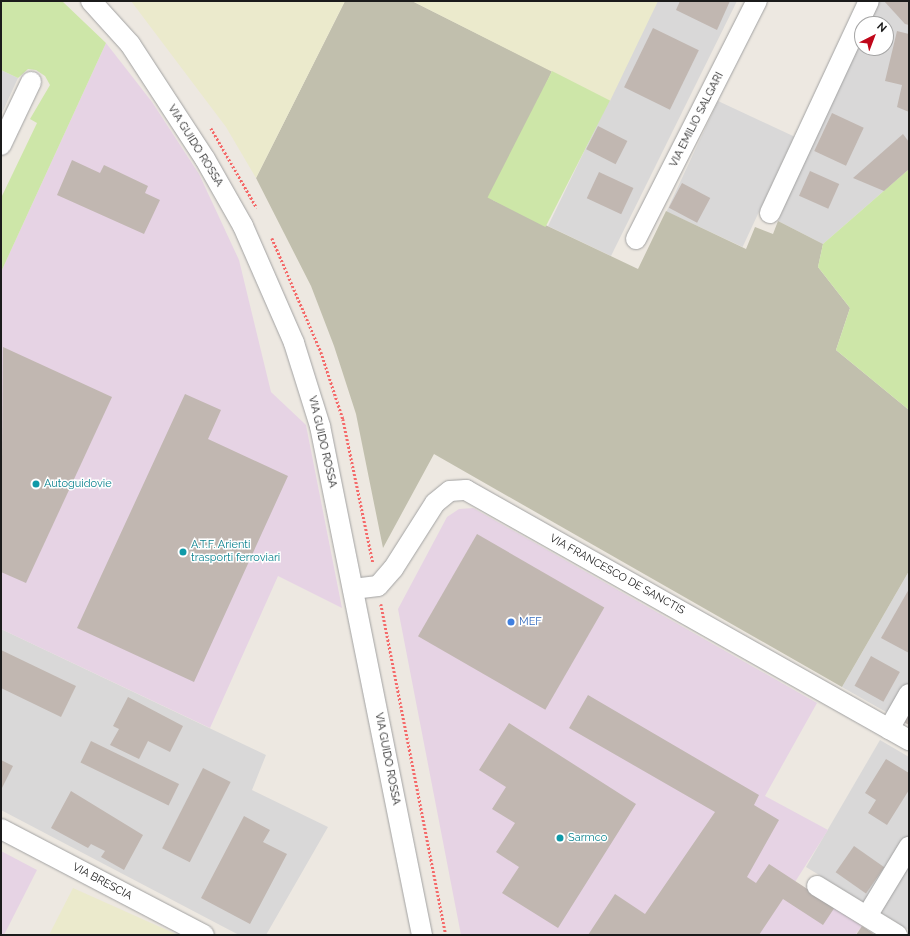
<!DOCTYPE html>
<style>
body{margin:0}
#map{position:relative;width:910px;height:936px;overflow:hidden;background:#ede8e1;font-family:Raleway,sans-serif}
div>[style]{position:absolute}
.residential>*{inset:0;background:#d9d8d8;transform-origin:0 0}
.industrial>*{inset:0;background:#e6d3e4}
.construction>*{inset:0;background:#c1bfad}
.farmland>*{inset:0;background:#ebeacc}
.grass>*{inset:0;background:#cde6a8;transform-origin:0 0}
.building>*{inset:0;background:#c1b7b1;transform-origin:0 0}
.path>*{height:2.5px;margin-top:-1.25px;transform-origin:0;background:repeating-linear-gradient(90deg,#f46a6a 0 2px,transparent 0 4px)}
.roads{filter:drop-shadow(0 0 1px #a2a2a2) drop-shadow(0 0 1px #a2a2a2)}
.minor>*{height:20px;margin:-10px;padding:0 10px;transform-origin:10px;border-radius:10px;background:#fff}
.dots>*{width:11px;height:11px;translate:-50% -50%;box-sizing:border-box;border:2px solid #fff;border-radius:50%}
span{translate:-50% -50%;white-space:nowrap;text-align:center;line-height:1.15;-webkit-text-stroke:3px #fff;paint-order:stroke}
.street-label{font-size:11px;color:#1b1b1b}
.culture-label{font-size:11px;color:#0d838f}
.left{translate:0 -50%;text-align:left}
.shop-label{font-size:11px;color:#366cbe}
.frame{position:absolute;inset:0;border:2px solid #1b1b1b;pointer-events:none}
.north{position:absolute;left:854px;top:16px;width:40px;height:40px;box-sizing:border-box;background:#fff;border:1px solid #a4a4a4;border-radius:50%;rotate:42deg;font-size:11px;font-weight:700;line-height:16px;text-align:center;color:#1b1b1b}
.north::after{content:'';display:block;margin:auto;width:14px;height:18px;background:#c0071a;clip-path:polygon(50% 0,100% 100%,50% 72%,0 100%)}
</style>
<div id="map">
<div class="residential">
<div style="clip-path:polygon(657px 1px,737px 1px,611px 256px,548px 226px)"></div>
<div style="clip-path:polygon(875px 1px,909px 1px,909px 169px,823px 244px,778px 221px,862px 31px,862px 48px,886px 48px,886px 24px,865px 24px)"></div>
<div style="clip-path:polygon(1px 70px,18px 78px,1px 115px)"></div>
<div style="left:718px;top:101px;width:84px;height:122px;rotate:25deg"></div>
<div style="clip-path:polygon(909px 571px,909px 725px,842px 687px)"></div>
<div style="clip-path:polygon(1px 629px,266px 755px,252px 790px,328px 827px,266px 935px,239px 935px,1px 810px)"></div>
<div style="clip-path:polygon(880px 740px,909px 757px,909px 930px,806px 867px)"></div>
</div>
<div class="industrial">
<div style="clip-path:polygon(106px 43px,152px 102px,199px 174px,239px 260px,271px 392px,306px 425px,342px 608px,278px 576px,210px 728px,1px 629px,1px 272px)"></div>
<div style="clip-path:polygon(473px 508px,817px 703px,765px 796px,828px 830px,795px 882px,862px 926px,855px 935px,461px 935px,398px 609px,447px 517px,459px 509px)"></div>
<div style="clip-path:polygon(1px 851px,37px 870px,4px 935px,1px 935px)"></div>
</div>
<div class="construction">
<div style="clip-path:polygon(345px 1px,412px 1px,552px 71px,493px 200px,638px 269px,666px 211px,746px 249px,755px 227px,773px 234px,778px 221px,823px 244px,818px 267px,850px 308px,836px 350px,909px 410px,909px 571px,842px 687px,434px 454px,383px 548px,356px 414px,334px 346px,311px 286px,256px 178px)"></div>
</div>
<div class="farmland">
<div style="clip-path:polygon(131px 1px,345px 1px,256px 178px,226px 127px)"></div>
<div style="clip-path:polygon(412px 1px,658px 1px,610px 101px)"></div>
<div style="clip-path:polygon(73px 888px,178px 935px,49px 935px)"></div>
</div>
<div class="grass">
<div style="clip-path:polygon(1px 1px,62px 1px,106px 43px,1px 272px,1px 198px,37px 123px,30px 119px,50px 85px,45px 76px,36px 70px,28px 69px,18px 78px,1px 70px)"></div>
<div style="left:552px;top:71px;width:65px;height:142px;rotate:27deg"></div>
<div style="clip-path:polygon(909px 169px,909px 410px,836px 350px,850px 308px,818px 267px,823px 244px)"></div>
</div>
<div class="building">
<div style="clip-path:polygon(680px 1px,730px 1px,717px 30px,676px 10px)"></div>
<div style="clip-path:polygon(884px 1px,909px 1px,909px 25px,905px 24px)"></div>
<div style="left:653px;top:28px;width:51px;height:66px;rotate:26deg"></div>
<div style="clip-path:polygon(897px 31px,909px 34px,909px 112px,897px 107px,902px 85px,885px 81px)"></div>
<div style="left:832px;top:113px;width:35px;height:42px;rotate:25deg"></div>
<div style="left:598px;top:126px;width:33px;height:26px;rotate:27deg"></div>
<div style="clip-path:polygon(903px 134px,909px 142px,909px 169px,884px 191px,853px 178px)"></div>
<div style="clip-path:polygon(72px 160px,100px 173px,104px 165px,148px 186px,145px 193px,160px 200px,144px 234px,57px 195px)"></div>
<div style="left:810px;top:171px;width:32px;height:27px;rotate:24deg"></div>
<div style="left:599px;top:172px;width:38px;height:29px;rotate:25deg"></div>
<div style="left:682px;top:183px;width:32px;height:28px;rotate:28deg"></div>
<div style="clip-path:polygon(3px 347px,112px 397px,26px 583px,1px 572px)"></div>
<div style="clip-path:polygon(185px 394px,221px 410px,208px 439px,288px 476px,194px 682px,77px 628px)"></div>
<div style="left:477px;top:534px;width:147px;height:118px;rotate:30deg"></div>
<div style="clip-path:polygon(909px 589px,909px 653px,881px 638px)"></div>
<div style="clip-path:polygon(1px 650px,76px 686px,61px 717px,1px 688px)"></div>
<div style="left:871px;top:656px;width:33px;height:34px;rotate:29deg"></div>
<div style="clip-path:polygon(588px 695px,759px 795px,754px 805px,779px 820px,747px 877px,756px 883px,769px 864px,835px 907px,823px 925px,783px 899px,759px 935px,588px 935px,615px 894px,645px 914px,715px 812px,569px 728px)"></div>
<div style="clip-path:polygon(128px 697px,183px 726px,170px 752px,148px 741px,139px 759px,110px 745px,119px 729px,113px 726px)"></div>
<div style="clip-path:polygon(909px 709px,909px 725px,902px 721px)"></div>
<div style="clip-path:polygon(509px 723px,636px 804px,558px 928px,502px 893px,519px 867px,496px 852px,515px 823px,492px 809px,506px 787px,479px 770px)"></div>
<div style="left:91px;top:741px;width:98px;height:24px;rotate:26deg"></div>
<div style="clip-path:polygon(886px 759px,909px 773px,909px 790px,887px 825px,868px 813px,876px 800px,865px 793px)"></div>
<div style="clip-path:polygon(1px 760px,13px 766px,1px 790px)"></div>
<div style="left:203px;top:768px;width:31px;height:90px;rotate:27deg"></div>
<div style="clip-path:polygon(71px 791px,143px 835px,124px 870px,101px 857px,105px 851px,91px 844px,88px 848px,51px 828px)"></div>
<div style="clip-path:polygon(244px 816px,270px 830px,263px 842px,287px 854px,250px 924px,201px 898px)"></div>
<div style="left:854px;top:846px;width:37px;height:32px;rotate:35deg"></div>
<div style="clip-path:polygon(862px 926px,875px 935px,856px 935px)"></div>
</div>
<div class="path">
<div style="left:211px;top:128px;width:92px;rotate:60.1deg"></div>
<div style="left:272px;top:238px;width:124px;rotate:66.7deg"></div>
<div style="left:321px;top:352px;width:71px;rotate:71.8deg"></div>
<div style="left:343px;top:419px;width:146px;rotate:78.2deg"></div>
<div style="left:381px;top:604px;width:337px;rotate:78.9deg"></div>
</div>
<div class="roads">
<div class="minor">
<div style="left:91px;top:1px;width:58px;rotate:47.8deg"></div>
<div style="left:130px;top:44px;width:137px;rotate:56.9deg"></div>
<div style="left:205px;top:159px;width:77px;rotate:60.4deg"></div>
<div style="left:243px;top:226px;width:128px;rotate:66.4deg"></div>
<div style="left:294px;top:343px;width:87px;rotate:72.6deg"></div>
<div style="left:320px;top:426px;width:519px;rotate:78.67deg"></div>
<div style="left:1px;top:145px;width:70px;rotate:-64.5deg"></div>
<div style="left:770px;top:213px;width:234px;rotate:-65deg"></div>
<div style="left:636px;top:239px;width:267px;rotate:-63.1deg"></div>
<div style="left:353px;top:589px;width:25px;rotate:-7deg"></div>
<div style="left:378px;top:586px;width:23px;rotate:-49deg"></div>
<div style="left:393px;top:569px;width:78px;rotate:-57.5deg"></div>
<div style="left:435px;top:503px;width:19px;rotate:-39deg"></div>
<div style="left:450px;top:491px;width:16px;rotate:-4deg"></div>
<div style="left:466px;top:490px;width:509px;rotate:29.44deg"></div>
<div style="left:889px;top:729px;width:40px;rotate:-60.3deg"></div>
<div style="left:1px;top:829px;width:229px;rotate:27.6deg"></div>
<div style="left:817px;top:886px;width:94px;rotate:31.5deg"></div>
<div style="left:867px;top:916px;width:81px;rotate:-58.7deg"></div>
</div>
</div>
<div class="dots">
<div style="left:36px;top:484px;background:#0f9aa8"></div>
<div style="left:183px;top:552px;background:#0f9aa8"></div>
<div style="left:511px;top:622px;background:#3f7fe0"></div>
<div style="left:560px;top:838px;background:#0f9aa8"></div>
</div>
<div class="street-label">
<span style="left:697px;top:120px;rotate:-63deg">VIA EMILIO SALGARI</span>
<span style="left:195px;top:146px;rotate:58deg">VIA GUIDO ROSSA</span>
<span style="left:322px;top:442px;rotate:77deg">VIA GUIDO ROSSA</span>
<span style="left:617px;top:575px;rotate:29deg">VIA FRANCESCO DE SANCTIS</span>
<span style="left:387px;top:759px;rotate:79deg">VIA GUIDO ROSSA</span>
<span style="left:102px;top:882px;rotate:28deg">VIA BRESCIA</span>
</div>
<div class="culture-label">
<span class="left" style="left:44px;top:484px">Autoguidovie</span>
<span class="left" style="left:191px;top:552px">A.T.F. Arienti<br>trasporti ferroviari</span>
<span class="left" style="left:568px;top:838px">Sarmco</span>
</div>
<div class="shop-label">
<span class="left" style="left:519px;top:622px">MEF</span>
</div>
<div class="frame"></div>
<div class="north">N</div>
</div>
